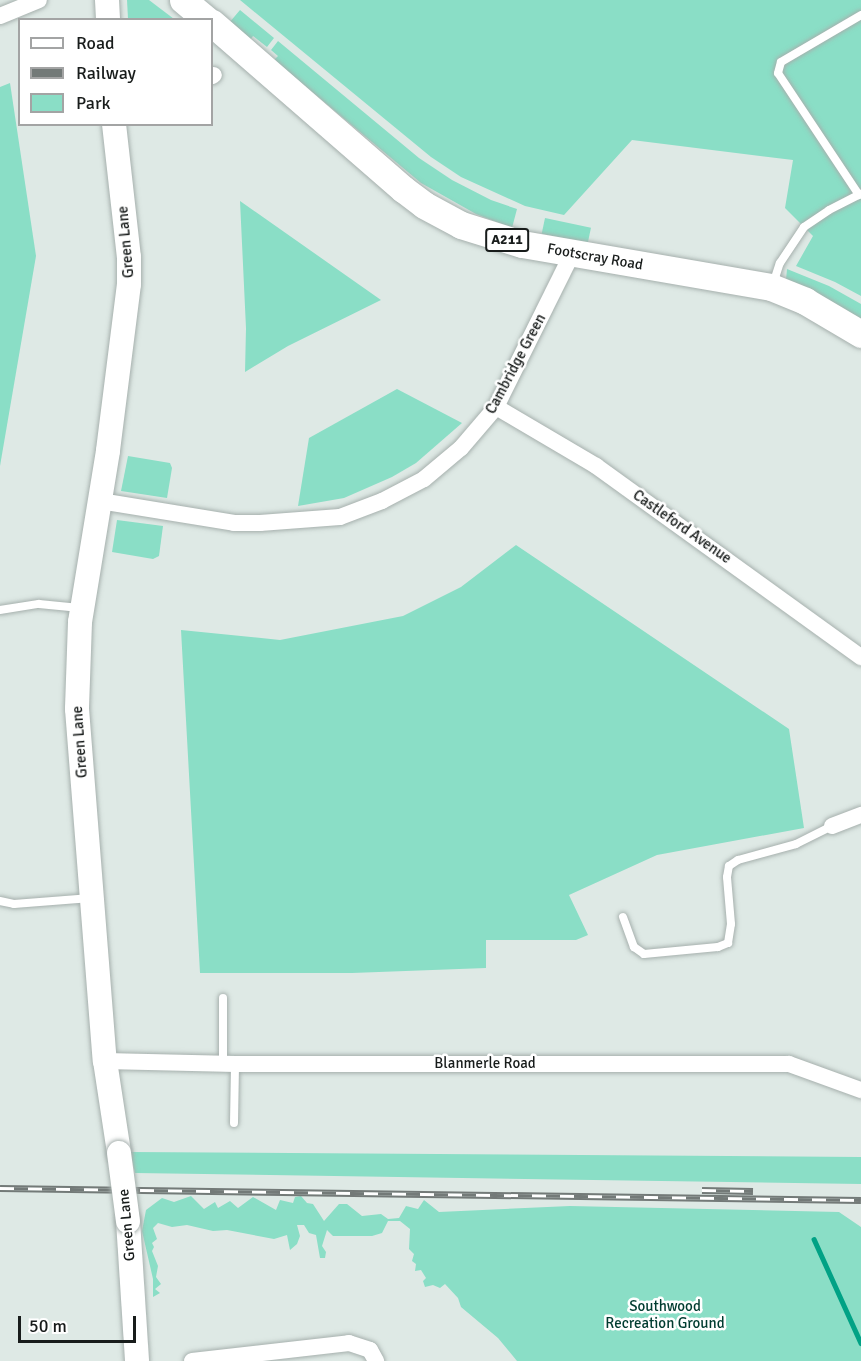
<!DOCTYPE html>
<style>
body{margin:0}
#map{position:relative;width:861px;height:1361px;overflow:hidden;background:#dee9e5;font-family:Signika,sans-serif}
div>[style]{position:absolute}
.green>*{inset:0;background:#8adec6;transform-origin:0 0}
.stream>*{height:4.5px;margin:-2.25px;padding:0 2.25px;transform-origin:2.25px;border-radius:2.25px;background:#01a285}
.roads{filter:drop-shadow(0 0 2px #a6b0ad) drop-shadow(0 0 2px #a6b0ad)}
.service>*{height:8px;margin:-4px;padding:0 4px;transform-origin:4px;border-radius:4px;background:#fff}
.minor>*{height:16px;margin:-8px;padding:0 8px;transform-origin:8px;border-radius:8px;background:#fff}
.secondary>*{height:24px;margin:-12px;padding:0 12px;transform-origin:12px;border-radius:12px;background:#fff}
.primary>*{height:27px;margin:-13.5px;padding:0 13.5px;transform-origin:13.5px;border-radius:13.5px;background:#fff}
.rail>*{height:7px;margin-top:-3.5px;transform-origin:0;background:repeating-linear-gradient(90deg,#fff 0 14px,#737a78 0 28px);box-sizing:border-box;border-block:2px solid #737a78}
.bridges{filter:drop-shadow(0 0 2px #a6b0ad) drop-shadow(0 0 2px #a6b0ad)}
.secondary-bridge>*{height:24px;margin:-12px;padding:0 12px;transform-origin:12px;border-radius:12px;background:#fff}
span{translate:-50% -50%;white-space:nowrap;text-align:center;line-height:1.15;-webkit-text-stroke:5px #fff;paint-order:stroke}
.shield-label span{padding:2px 4px;background:#fff;border:2px solid;border-radius:4px;-webkit-text-stroke-width:0}
.shield-label{font-size:14px;color:#181c1b;font-weight:700}
.street-label{font-size:15px;color:#181c1b}
.park-label{font-size:15px;color:#003c30}
.legend{position:absolute;left:18px;top:18px;width:195px;height:108px;box-sizing:border-box;background:#fff;border:2px solid #a3a4a4;margin:0;padding:8px 10px;list-style:none;font-size:18px;color:#181c1b}
.legend li{display:flex;align-items:center;gap:12px;height:30px}
.legend b{width:30px;border:2px solid #a3a4a4}
.scale{position:absolute;left:18px;top:1316px;width:118px;height:27px;box-sizing:border-box;border:3px solid #181c1b;border-top:0;padding-left:8px;font-size:18px;line-height:21px;white-space:nowrap;color:#181c1b;-webkit-text-stroke:4px #fff;paint-order:stroke}
</style>
<div id="map">
<div class="green">
<div style="clip-path:polygon(127px 0,149px 0,174px 19px,128px 19px)"></div>
<div style="clip-path:polygon(240px 0,861px 0,861px 296px,835px 282px,796px 266px,813px 236px,785px 208px,793px 160px,632px 140px,564px 215px,525px 206px,461px 177px,431px 157px)"></div>
<div style="clip-path:polygon(240px 10px,274px 38px,267px 47px,253px 36px,250px 40px,229px 23px)"></div>
<div style="clip-path:polygon(278px 41px,419px 158px,452px 180px,491px 200px,517px 209px,512px 228px,476px 214px,421px 183px,274px 60px,278px 56px,271px 50px)"></div>
<div style="clip-path:polygon(10px 83px,36px 256px,0 466px,0 87px)"></div>
<div style="clip-path:polygon(240px 201px,381px 300px,288px 346px,245px 372px,246px 328px)"></div>
<div style="left:545px;top:218px;width:47px;height:16px;rotate:12deg"></div>
<div style="clip-path:polygon(787px 269px,829px 286px,861px 304px,861px 319px,786px 280px)"></div>
<div style="clip-path:polygon(397px 389px,462px 423px,416px 463px,392px 477px,344px 498px,298px 506px,309px 438px)"></div>
<div style="clip-path:polygon(128px 456px,170px 463px,172px 468px,167px 498px,121px 491px)"></div>
<div style="clip-path:polygon(117px 520px,163px 526px,159px 556px,153px 559px,112px 552px)"></div>
<div style="clip-path:polygon(516px 545px,789px 729px,804px 828px,657px 855px,569px 895px,588px 935px,576px 940px,486px 940px,486px 968px,352px 973px,200px 973px,181px 630px,280px 640px,403px 616px,461px 587px)"></div>
<div style="clip-path:polygon(130px 1152px,861px 1157px,861px 1184px,135px 1173px)"></div>
<div style="clip-path:polygon(191px 1196px,204px 1209px,215px 1202px,218px 1208px,230px 1201px,238px 1208px,253px 1197px,276px 1210px,280px 1200px,293px 1203px,295px 1197px,301px 1196px,307px 1203px,313px 1204px,324px 1221px,339px 1204px,347px 1204px,362px 1216px,381px 1214px,388px 1219px,399px 1218px,406px 1206px,418px 1209px,424px 1200px,439px 1212px,570px 1206px,839px 1212px,861px 1227px,861px 1361px,517px 1361px,498px 1338px,461px 1307px,458px 1298px,445px 1284px,440px 1288px,433px 1285px,425px 1287px,423px 1281px,426px 1278px,421px 1270px,415px 1271px,416px 1264px,412px 1261px,414px 1254px,409px 1249px,410px 1229px,400px 1221px,388px 1221px,382px 1233px,372px 1236px,333px 1236px,327px 1230px,322px 1246px,326px 1252px,325px 1258px,320px 1258px,316px 1235px,309px 1233px,304px 1225px,297px 1225px,300px 1236px,297px 1244px,290px 1250px,287px 1235px,274px 1239px,227px 1230px,213px 1231px,187px 1225px,172px 1227px,158px 1223px,153px 1228px,157px 1239px,152px 1243px,154px 1247px,152px 1251px,158px 1266px,156px 1277px,161px 1284px,155px 1289px,160px 1293px,153px 1297px,153px 1279px,142px 1231px,146px 1210px,162px 1198px,174px 1202px)"></div>
</div>
<div class="stream">
<div style="left:814px;top:1239px;width:114px;rotate:65.7deg"></div>
</div>
<div class="roads">
<div class="service">
<div style="left:859px;top:195px;width:146px;rotate:-123.6deg"></div>
<div style="left:778px;top:73px;width:11px;rotate:-75deg"></div>
<div style="left:781px;top:62px;width:93px;rotate:-30.4deg"></div>
<div style="left:773px;top:284px;width:22px;rotate:-72deg"></div>
<div style="left:780px;top:263px;width:43px;rotate:-56.3deg"></div>
<div style="left:804px;top:227px;width:30px;rotate:-34deg"></div>
<div style="left:829px;top:210px;width:36px;rotate:-27deg"></div>
<div style="left:0;top:610px;width:39px;rotate:-9deg"></div>
<div style="left:39px;top:604px;width:41px;rotate:5.6deg"></div>
<div style="left:0;top:901px;width:14px;rotate:12deg"></div>
<div style="left:14px;top:904px;width:77px;rotate:-4.5deg"></div>
<div style="left:623px;top:917px;width:32px;rotate:70deg"></div>
<div style="left:634px;top:947px;width:12px;rotate:35deg"></div>
<div style="left:644px;top:954px;width:74px;rotate:-5.4deg"></div>
<div style="left:718px;top:947px;width:11px;rotate:-22deg"></div>
<div style="left:728px;top:943px;width:19px;rotate:-81deg"></div>
<div style="left:731px;top:924px;width:47px;rotate:-94.9deg"></div>
<div style="left:727px;top:877px;width:11px;rotate:-80deg"></div>
<div style="left:729px;top:866px;width:11px;rotate:-34deg"></div>
<div style="left:738px;top:860px;width:60px;rotate:-15.4deg"></div>
<div style="left:796px;top:844px;width:40px;rotate:-26.6deg"></div>
<div style="left:223px;top:1064px;width:66px;rotate:-90deg"></div>
<div style="left:234px;top:1123px;width:59px;rotate:-89deg"></div>
</div>
<div class="minor">
<div style="left:0;top:16px;width:42px;rotate:-22.3deg"></div>
<div style="left:212px;top:76px;width:2px;rotate:-27deg"></div>
<div style="left:496px;top:407px;width:116px;rotate:30.5deg"></div>
<div style="left:596px;top:466px;width:327px;rotate:35.8deg"></div>
<div style="left:100px;top:501px;width:136px;rotate:9.3deg"></div>
<div style="left:234px;top:523px;width:26px"></div>
<div style="left:260px;top:523px;width:80px;rotate:-4.3deg"></div>
<div style="left:340px;top:517px;width:45px;rotate:-20.9deg"></div>
<div style="left:382px;top:501px;width:47px;rotate:-27.6deg"></div>
<div style="left:424px;top:479px;width:48px;rotate:-40deg"></div>
<div style="left:461px;top:448px;width:54px;rotate:-49.5deg"></div>
<div style="left:496px;top:407px;width:171px;rotate:-63.6deg"></div>
<div style="left:832px;top:826px;width:31px;rotate:-21deg"></div>
<div style="left:105px;top:1061px;width:130px;rotate:1.3deg"></div>
<div style="left:235px;top:1064px;width:554px"></div>
<div style="left:789px;top:1064px;width:77px;rotate:19.9deg"></div>
<div style="left:192px;top:1361px;width:158px;rotate:-6.5deg"></div>
<div style="left:349px;top:1343px;width:22px;rotate:18deg"></div>
<div style="left:370px;top:1350px;width:13px;rotate:61deg"></div>
</div>
<div class="secondary">
<div style="left:107px;top:0;width:20px;rotate:87deg"></div>
<div style="left:114px;top:124px;width:134px;rotate:83.6deg"></div>
<div style="left:129px;top:257px;width:27px;rotate:90deg"></div>
<div style="left:129px;top:284px;width:168px;rotate:97.2deg"></div>
<div style="left:108px;top:451px;width:173px;rotate:99.3deg"></div>
<div style="left:80px;top:622px;width:87px;rotate:92deg"></div>
<div style="left:77px;top:709px;width:353px;rotate:85.5deg"></div>
<div style="left:105px;top:1061px;width:93px;rotate:81.3deg"></div>
<div style="left:128px;top:1221px;width:140px;rotate:86.3deg"></div>
</div>
<div class="primary">
<div style="left:183px;top:0;width:31px;rotate:40deg"></div>
<div style="left:212px;top:23px;width:253px;rotate:41deg"></div>
<div style="left:403px;top:189px;width:26px;rotate:37deg"></div>
<div style="left:424px;top:205px;width:42px;rotate:28.4deg"></div>
<div style="left:461px;top:225px;width:64px;rotate:17.3deg"></div>
<div style="left:522px;top:244px;width:253px;rotate:9.8deg"></div>
<div style="left:771px;top:287px;width:37px;rotate:22deg"></div>
<div style="left:805px;top:301px;width:65px;rotate:30.5deg"></div>
</div>
</div>
<div class="rail">
<div style="left:0;top:1188px;width:861px;rotate:0.8deg"></div>
<div style="left:702px;top:1190px;width:51px;rotate:1.1deg"></div>
</div>
<div class="bridges">
<div class="secondary-bridge">
<div style="left:119px;top:1153px;width:69px;rotate:82.5deg"></div>
</div>
</div>
<div class="shield-label">
<span style="left:507px;top:240px">A211</span>
</div>
<div class="street-label">
<span style="left:126px;top:242px;rotate:-95deg">Green Lane</span>
<span style="left:595px;top:257px;rotate:10deg">Footscray Road</span>
<span style="left:516px;top:364px;rotate:-62deg">Cambridge Green</span>
<span style="left:682px;top:527px;rotate:35deg">Castleford Avenue</span>
<span style="left:80px;top:742px;rotate:-94deg">Green Lane</span>
<span style="left:485px;top:1064px">Blanmerle Road</span>
<span style="left:127px;top:1225px;rotate:-95deg">Green Lane</span>
</div>
<div class="park-label">
<span style="left:665px;top:1315px">Southwood<br>Recreation Ground</span>
</div>
<ul class="legend">
<li><b style="height:8px;background:#fff"></b>Road</li>
<li><b style="height:8px;background:#737a78"></b>Railway</li>
<li><b style="height:16px;background:#8adec6"></b>Park</li>
</ul>
<div class="scale">50 m</div>
</div>
